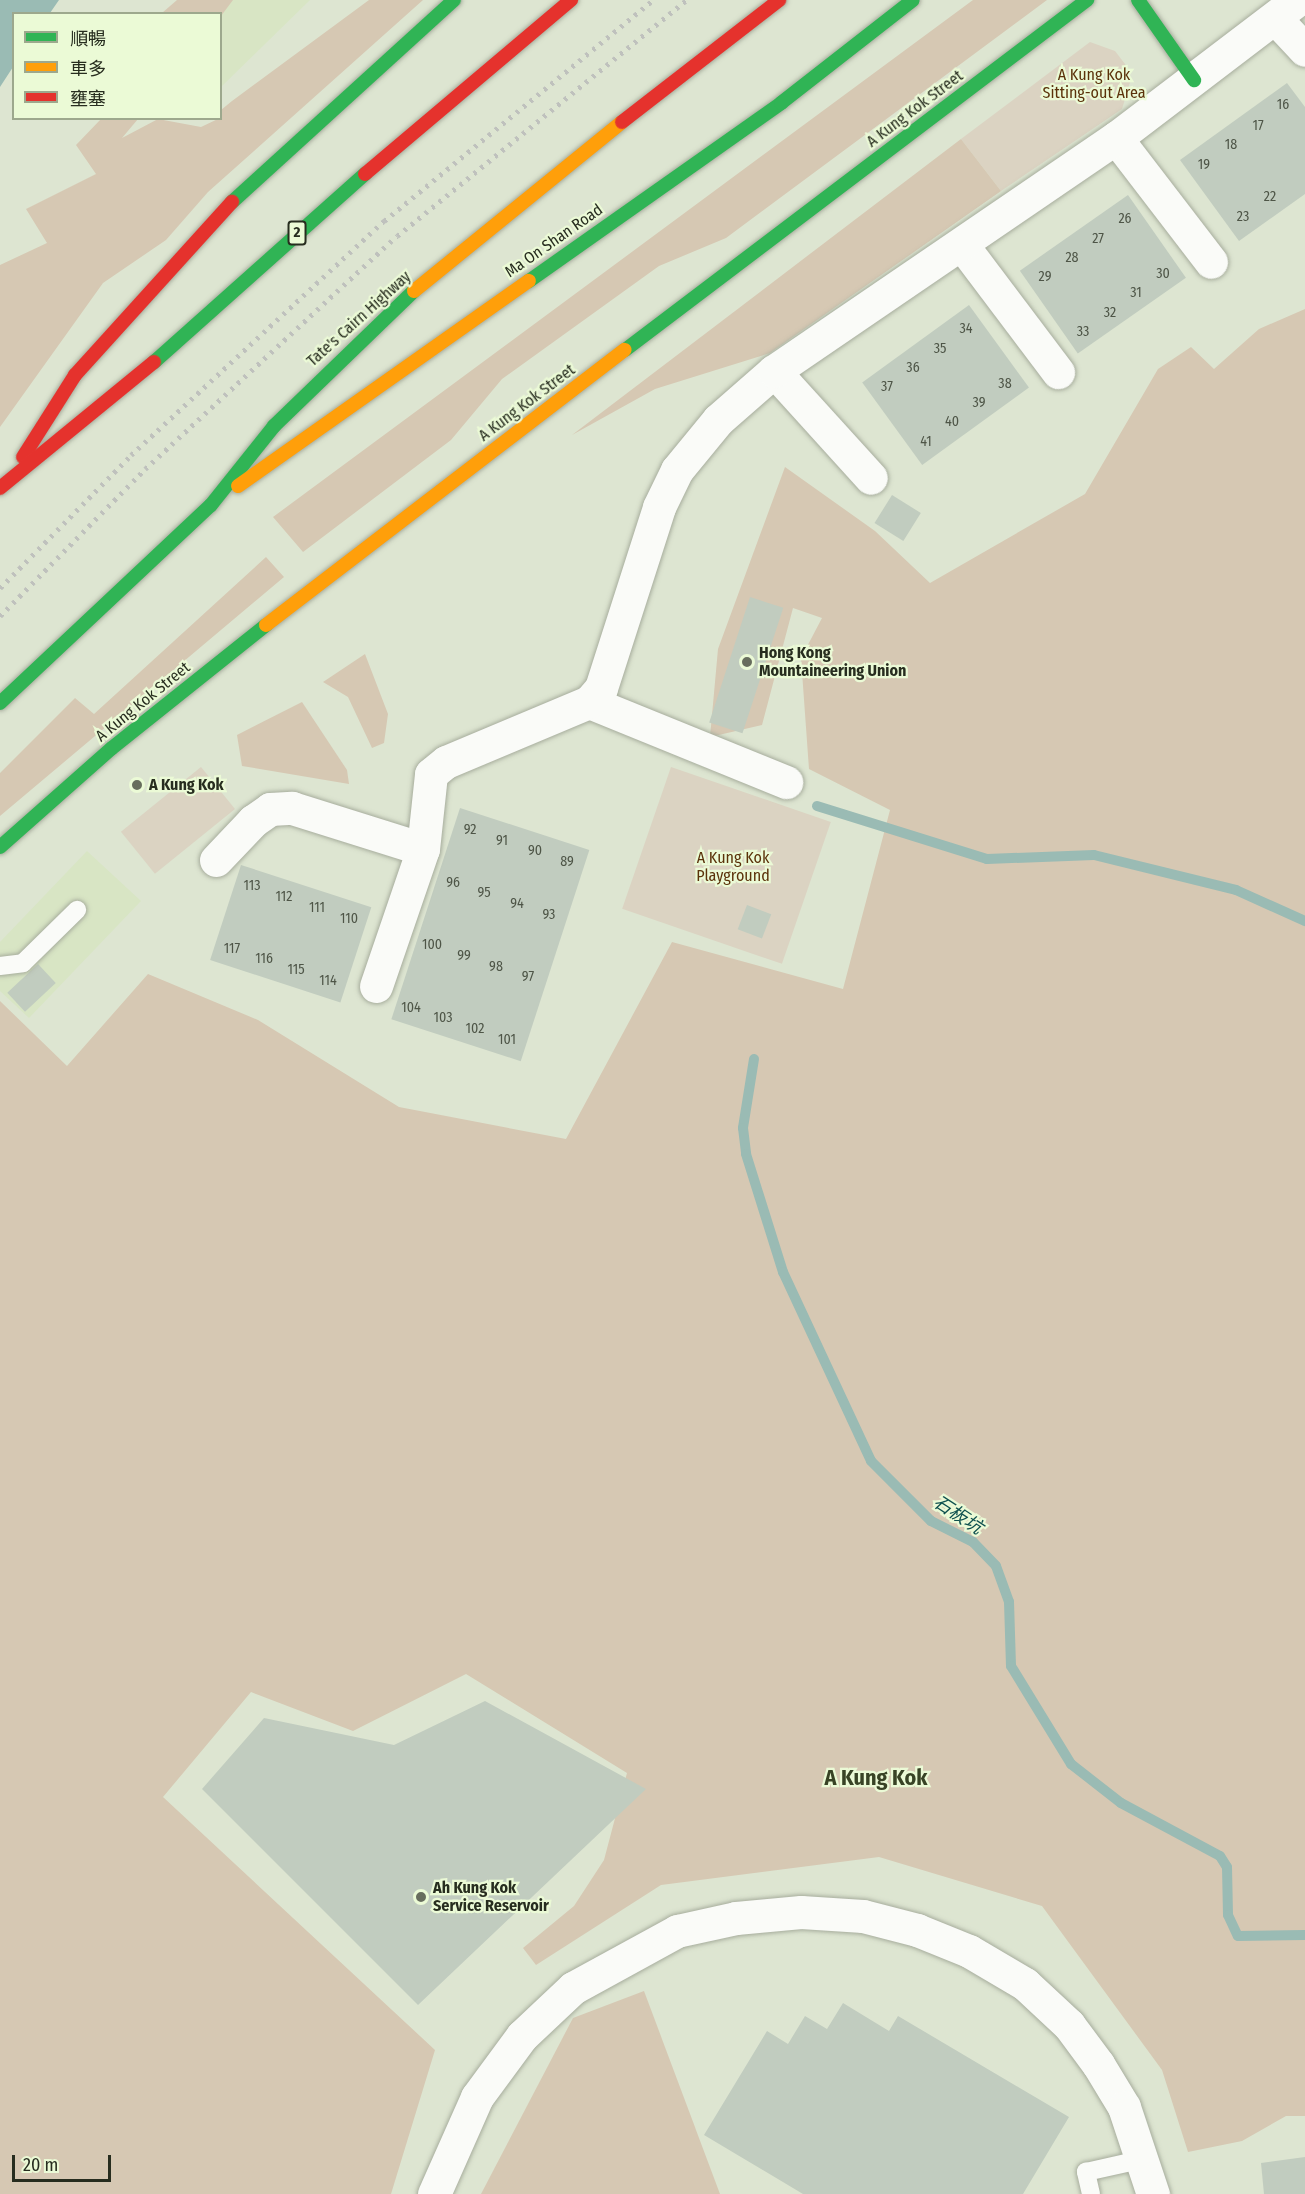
<!DOCTYPE html>
<meta charset="utf-8">
<style>
body{margin:0}
#map{position:relative;width:1305px;height:2194px;overflow:hidden;background:#dde5d1;font-family:"Fira Sans Condensed","Noto Sans TC",sans-serif}
div>[style]{position:absolute}
.built>*{inset:0;background:#d8e5c4}
.green>*{inset:0;background:#dbd3c2;transform-origin:0 0}
.forest>*{inset:0;background:#d6c8b3}
.water>*{inset:0;background:#9abbb4}
.stream>*{height:10px;margin:-5px;padding:0 5px;transform-origin:5px;border-radius:5px;background:#9abbb4}
.building>*{inset:0;background:#c1ccbf;transform-origin:0 0}
.roads{filter:drop-shadow(0 0 2px #a7ad9d) drop-shadow(0 0 2px #a7ad9d)}
.lane>*{height:18px;margin:-9px;padding:0 9px;transform-origin:9px;border-radius:9px;background:#fafbf8}
.street>*{height:33px;margin:-16.5px;padding:0 16.5px;transform-origin:16.5px;border-radius:16.5px;background:#fafbf8}
.fast>*{height:14px;margin:-7px;padding:0 7px;transform-origin:7px;border-radius:7px;background:#30b455}
.slow>*{height:14px;margin:-7px;padding:0 7px;transform-origin:7px;border-radius:7px;background:#ff9f0a}
.jam>*{height:14px;margin:-7px;padding:0 7px;transform-origin:7px;border-radius:7px;background:#e5322d}
.rail>*{height:4.5px;margin-top:-2.25px;transform-origin:0;background:repeating-linear-gradient(90deg,#bfc1bd 0 3px,transparent 0 9px)}
.dots>*{width:16px;height:16px;translate:-50% -50%;box-sizing:border-box;border:3px solid #ebfad6;border-radius:50%}
span{translate:-50% -50%;white-space:nowrap;text-align:center;line-height:1.15;-webkit-text-stroke:4.5px #ebfad6;paint-order:stroke}
.number-label{font-size:14px;color:#4e5547}
.number-label span{-webkit-text-stroke-width:0}
.shield-label span{padding:2px 4px;background:#ebfad6;border:2px solid;border-radius:4px;-webkit-text-stroke-width:0}
.shield-label{font-size:15px;color:#272d1f;font-weight:700}
.park-label{font-size:16px;color:#5b320a}
.street-label{font-size:16px;color:#272d1f}
.poi-label{font-size:16px;color:#272d1f;font-weight:700}
.left{translate:0 -50%;text-align:left}
.water-label{font-size:18px;color:#0e504e;font-style:italic}
.district-label{font-size:22px;color:#384325;font-weight:700}
.legend{position:absolute;left:12px;top:12px;width:210px;height:108px;box-sizing:border-box;background:#ebfad6;border:2px solid #9da88d;margin:0;padding:8px 10px;list-style:none;font-size:18px;color:#272d1f}
.legend li{display:flex;align-items:center;gap:12px;height:30px}
.legend b{width:30px;border:2px solid #9da88d}
.scale{position:absolute;left:12px;top:2155px;width:99px;height:27px;box-sizing:border-box;border:3px solid #272d1f;border-top:0;padding-left:8px;font-size:18px;line-height:21px;white-space:nowrap;color:#272d1f;-webkit-text-stroke:4px #ebfad6;paint-order:stroke}
</style>
<div id="map">
<div class="built">
<div style="clip-path:polygon(195px 0,310px 0,221px 87px,220px 14px,184px 14px)"></div>
<div style="clip-path:polygon(87px 851px,141px 901px,29px 1018px,0 991px,0 942px)"></div>
</div>
<div class="green">
<div style="clip-path:polygon(1090px 42px,1115px 51px,1125px 64px,1131px 79px,1122px 109px,1001px 191px,961px 139px)"></div>
<div style="left:201px;top:767px;width:54px;height:103px;rotate:51deg"></div>
<div style="left:671px;top:767px;width:169px;height:150px;rotate:19deg"></div>
</div>
<div class="forest">
<div style="clip-path:polygon(177px 0,233px 0,221px 16px,162px 13px)"></div>
<div style="clip-path:polygon(369px 0,423px 0,208px 192px,166px 240px,103px 283px,0 427px,0 265px,47px 243px,26px 209px,96px 174px,76px 145px,101px 119px,138px 119px,122px 138px,158px 119px,201px 127px,220px 118px,221px 110px,232px 101px)"></div>
<div style="clip-path:polygon(973px 0,1047px 0,726px 238px,659px 266px,502px 379px,451px 440px,303px 552px,273px 517px)"></div>
<div style="clip-path:polygon(961px 139px,1001px 191px,770px 353px,655px 389px,572px 435px)"></div>
<div style="clip-path:polygon(1305px 309px,1305px 2116px,1286px 2116px,1242px 2141px,1188px 2152px,1162px 2070px,1042px 1906px,879px 1857px,661px 1885px,536px 1965px,523px 1948px,574px 1906px,604px 1860px,627px 1773px,466px 1674px,353px 1731px,251px 1692px,163px 1797px,435px 2050px,391px 2194px,0 2194px,0 1001px,67px 1066px,148px 974px,258px 1020px,399px 1107px,566px 1139px,672px 942px,843px 989px,890px 810px,809px 769px,801px 658px,822px 618px,793px 608px,762px 725px,710px 737px,718px 649px,785px 467px,875px 531px,930px 583px,1085px 494px,1158px 369px,1191px 347px,1214px 369px,1259px 329px)"></div>
<div style="clip-path:polygon(266px 557px,284px 577px,0 816px,0 773px,75px 698px,94px 714px)"></div>
<div style="clip-path:polygon(365px 654px,388px 714px,384px 743px,372px 748px,348px 697px,323px 682px)"></div>
<div style="clip-path:polygon(302px 702px,347px 770px,349px 784px,242px 766px,237px 735px)"></div>
<div style="clip-path:polygon(644px 1991px,720px 2194px,481px 2194px,573px 2018px)"></div>
</div>
<div class="water">
<div style="clip-path:polygon(0 0,59px 0,50px 13px,14px 14px,13px 67px,0 87px)"></div>
</div>
<div class="stream">
<div style="left:817px;top:806px;width:178px;rotate:17.3deg"></div>
<div style="left:987px;top:859px;width:107px;rotate:-2.1deg"></div>
<div style="left:1094px;top:855px;width:146px;rotate:13.8deg"></div>
<div style="left:1236px;top:890px;width:76px;rotate:24.2deg"></div>
<div style="left:754px;top:1059px;width:70px;rotate:99.1deg"></div>
<div style="left:743px;top:1128px;width:26px;rotate:83deg"></div>
<div style="left:746px;top:1154px;width:124px;rotate:72.6deg"></div>
<div style="left:783px;top:1272px;width:208px;rotate:65deg"></div>
<div style="left:871px;top:1461px;width:85px;rotate:45deg"></div>
<div style="left:931px;top:1521px;width:47px;rotate:26.6deg"></div>
<div style="left:973px;top:1542px;width:33px;rotate:46deg"></div>
<div style="left:996px;top:1566px;width:38px;rotate:70deg"></div>
<div style="left:1009px;top:1602px;width:64px;rotate:88.2deg"></div>
<div style="left:1011px;top:1666px;width:115px;rotate:58.5deg"></div>
<div style="left:1071px;top:1764px;width:63px;rotate:38deg"></div>
<div style="left:1121px;top:1803px;width:112px;rotate:28.2deg"></div>
<div style="left:1220px;top:1856px;width:13px;rotate:58deg"></div>
<div style="left:1227px;top:1867px;width:48px;rotate:88.8deg"></div>
<div style="left:1228px;top:1915px;width:23px;rotate:65deg"></div>
<div style="left:1238px;top:1936px;width:67px;rotate:-0.9deg"></div>
</div>
<div class="building">
<div style="clip-path:polygon(1287px 83px,1305px 107px,1305px 194px,1239px 241px,1180px 160px)"></div>
<div style="left:1128px;top:195px;width:101px;height:132px;rotate:55deg"></div>
<div style="left:969px;top:305px;width:102px;height:132px;rotate:54deg"></div>
<div style="left:892px;top:495px;width:34px;height:33px;rotate:32deg"></div>
<div style="left:750px;top:597px;width:35px;height:132px;rotate:18deg"></div>
<div style="left:460px;top:808px;width:136px;height:222px;rotate:18deg"></div>
<div style="left:241px;top:865px;width:137px;height:100px;rotate:18deg"></div>
<div style="left:747px;top:905px;width:26px;height:26px;rotate:21deg"></div>
<div style="left:38px;top:964px;width:26px;height:42px;rotate:47deg"></div>
<div style="clip-path:polygon(485px 1701px,646px 1789px,418px 2005px,202px 1789px,264px 1718px,394px 1745px)"></div>
<div style="clip-path:polygon(843px 2003px,889px 2031px,898px 2016px,1069px 2117px,1023px 2194px,803px 2194px,704px 2135px,767px 2031px,788px 2044px,805px 2016px,827px 2029px)"></div>
<div style="clip-path:polygon(1305px 2157px,1305px 2194px,1264px 2194px,1261px 2163px)"></div>
</div>
<div class="roads">
<div class="lane">
<div style="left:0;top:966px;width:23px;rotate:-7deg"></div>
<div style="left:23px;top:963px;width:76px;rotate:-44.5deg"></div>
<div style="left:1091px;top:2194px;width:23px;rotate:-103deg"></div>
<div style="left:1086px;top:2172px;width:59px;rotate:-12.6deg"></div>
</div>
<div class="street">
<div style="left:1276px;top:19px;width:42px;rotate:46.9deg"></div>
<div style="left:1116px;top:138px;width:156px;rotate:52.5deg"></div>
<div style="left:963px;top:246px;width:158px;rotate:53deg"></div>
<div style="left:774px;top:371px;width:144px;rotate:47.8deg"></div>
<div style="left:589px;top:702px;width:213px;rotate:22.1deg"></div>
<div style="left:216px;top:860px;width:54px;rotate:-46.5deg"></div>
<div style="left:253px;top:821px;width:21px;rotate:-35deg"></div>
<div style="left:270px;top:809px;width:22px;rotate:-3deg"></div>
<div style="left:292px;top:808px;width:137px;rotate:17.4deg"></div>
<div style="left:376px;top:986px;width:145px;rotate:-71.1deg"></div>
<div style="left:423px;top:849px;width:75px;rotate:-83.9deg"></div>
<div style="left:431px;top:774px;width:19px;rotate:-39deg"></div>
<div style="left:446px;top:762px;width:155px;rotate:-22.8deg"></div>
<div style="left:589px;top:702px;width:18px;rotate:-49deg"></div>
<div style="left:601px;top:688px;width:190px;rotate:-72.2deg"></div>
<div style="left:659px;top:507px;width:41px;rotate:-64.1deg"></div>
<div style="left:677px;top:470px;width:65px;rotate:-50.6deg"></div>
<div style="left:718px;top:420px;width:74px;rotate:-41.2deg"></div>
<div style="left:774px;top:371px;width:414px;rotate:-34.3deg"></div>
<div style="left:1116px;top:138px;width:228px;rotate:-37.3deg"></div>
<div style="left:434px;top:2194px;width:106px;rotate:-66.1deg"></div>
<div style="left:477px;top:2097px;width:76px;rotate:-53.6deg"></div>
<div style="left:522px;top:2036px;width:70px;rotate:-43.3deg"></div>
<div style="left:573px;top:1988px;width:119px;rotate:-28.7deg"></div>
<div style="left:677px;top:1931px;width:60px;rotate:-12.4deg"></div>
<div style="left:736px;top:1918px;width:65px;rotate:-5.3deg"></div>
<div style="left:801px;top:1912px;width:62px;rotate:3.7deg"></div>
<div style="left:863px;top:1916px;width:56px;rotate:14.5deg"></div>
<div style="left:917px;top:1930px;width:56px;rotate:22deg"></div>
<div style="left:969px;top:1951px;width:65px;rotate:30.5deg"></div>
<div style="left:1025px;top:1984px;width:60px;rotate:43deg"></div>
<div style="left:1069px;top:2025px;width:49px;rotate:53.4deg"></div>
<div style="left:1098px;top:2064px;width:50px;rotate:58.8deg"></div>
<div style="left:1124px;top:2107px;width:92px;rotate:71.6deg"></div>
</div>
<div class="fast">
<div style="left:1138px;top:0;width:98px;rotate:55deg"></div>
<div style="left:232px;top:202px;width:300px;rotate:-42.3deg"></div>
<div style="left:529px;top:281px;width:309px;rotate:-35.2deg"></div>
<div style="left:781px;top:103px;width:167px;rotate:-38deg"></div>
<div style="left:625px;top:350px;width:580px;rotate:-37.15deg"></div>
<div style="left:154px;top:362px;width:283px;rotate:-41.7deg"></div>
<div style="left:0;top:703px;width:289px;rotate:-43.2deg"></div>
<div style="left:211px;top:505px;width:101px;rotate:-51.4deg"></div>
<div style="left:274px;top:426px;width:194px;rotate:-44deg"></div>
<div style="left:0;top:847px;width:149px;rotate:-41.5deg"></div>
<div style="left:112px;top:748px;width:197px;rotate:-38.6deg"></div>
</div>
<div class="slow">
<div style="left:414px;top:291px;width:268px;rotate:-39.1deg"></div>
<div style="left:238px;top:486px;width:356px;rotate:-35.2deg"></div>
<div style="left:266px;top:625px;width:452px;rotate:-37.5deg"></div>
</div>
<div class="jam">
<div style="left:622px;top:122px;width:199px;rotate:-37.8deg"></div>
<div style="left:365px;top:174px;width:270px;rotate:-40.2deg"></div>
<div style="left:23px;top:457px;width:97px;rotate:-57.6deg"></div>
<div style="left:75px;top:375px;width:234px;rotate:-47.8deg"></div>
<div style="left:0;top:488px;width:199px;rotate:-39.3deg"></div>
</div>
</div>
<div class="rail">
<div style="left:0;top:588px;width:187px;rotate:-45.4deg"></div>
<div style="left:131px;top:455px;width:345px;rotate:-42.8deg"></div>
<div style="left:384px;top:221px;width:348px;rotate:-39.4deg"></div>
<div style="left:0;top:616px;width:206px;rotate:-45.4deg"></div>
<div style="left:145px;top:469px;width:343px;rotate:-42.8deg"></div>
<div style="left:397px;top:236px;width:373px;rotate:-39.2deg"></div>
</div>
<div class="dots">
<div style="left:747px;top:662px;background:#676d5d"></div>
<div style="left:137px;top:785px;background:#676d5d"></div>
<div style="left:421px;top:1897px;background:#676d5d"></div>
</div>
<div class="number-label">
<span style="left:1283px;top:105px">16</span>
<span style="left:1258px;top:126px">17</span>
<span style="left:1231px;top:145px">18</span>
<span style="left:1204px;top:165px">19</span>
<span style="left:1270px;top:197px">22</span>
<span style="left:1243px;top:217px">23</span>
<span style="left:1125px;top:219px">26</span>
<span style="left:1098px;top:239px">27</span>
<span style="left:1072px;top:258px">28</span>
<span style="left:1163px;top:274px">30</span>
<span style="left:1045px;top:277px">29</span>
<span style="left:1136px;top:293px">31</span>
<span style="left:1110px;top:313px">32</span>
<span style="left:966px;top:329px">34</span>
<span style="left:1083px;top:332px">33</span>
<span style="left:940px;top:349px">35</span>
<span style="left:913px;top:368px">36</span>
<span style="left:1005px;top:384px">38</span>
<span style="left:887px;top:387px">37</span>
<span style="left:979px;top:403px">39</span>
<span style="left:952px;top:422px">40</span>
<span style="left:926px;top:442px">41</span>
<span style="left:470px;top:830px">92</span>
<span style="left:502px;top:841px">91</span>
<span style="left:535px;top:851px">90</span>
<span style="left:567px;top:862px">89</span>
<span style="left:453px;top:883px">96</span>
<span style="left:252px;top:886px">113</span>
<span style="left:484px;top:893px">95</span>
<span style="left:284px;top:897px">112</span>
<span style="left:517px;top:904px">94</span>
<span style="left:317px;top:908px">111</span>
<span style="left:549px;top:915px">93</span>
<span style="left:349px;top:919px">110</span>
<span style="left:432px;top:945px">100</span>
<span style="left:232px;top:949px">117</span>
<span style="left:464px;top:956px">99</span>
<span style="left:264px;top:959px">116</span>
<span style="left:496px;top:967px">98</span>
<span style="left:296px;top:970px">115</span>
<span style="left:528px;top:977px">97</span>
<span style="left:328px;top:981px">114</span>
<span style="left:411px;top:1008px">104</span>
<span style="left:443px;top:1018px">103</span>
<span style="left:475px;top:1029px">102</span>
<span style="left:507px;top:1040px">101</span>
</div>
<div class="shield-label">
<span style="left:297px;top:233px">2</span>
</div>
<div class="park-label">
<span style="left:1094px;top:84px">A Kung Kok<br>Sitting-out Area</span>
<span style="left:733px;top:867px">A Kung Kok<br>Playground</span>
</div>
<div class="street-label">
<span style="left:915px;top:109px;rotate:-37deg">A Kung Kok Street</span>
<span style="left:554px;top:241px;rotate:-35deg">Ma On Shan Road</span>
<span style="left:359px;top:319px;rotate:-42deg">Tate's Cairn Highway</span>
<span style="left:527px;top:403px;rotate:-37deg">A Kung Kok Street</span>
<span style="left:143px;top:702px;rotate:-39deg">A Kung Kok Street</span>
</div>
<div class="poi-label">
<span class="left" style="left:759px;top:662px">Hong Kong<br>Mountaineering Union</span>
<span class="left" style="left:149px;top:785px">A Kung Kok</span>
<span class="left" style="left:433px;top:1897px">Ah Kung Kok<br>Service Reservoir</span>
</div>
<div class="water-label">
<span style="left:958px;top:1515px;rotate:33deg">石板坑</span>
</div>
<div class="district-label">
<span style="left:876px;top:1778px">A Kung Kok</span>
</div>
<ul class="legend">
<li><b style="height:8px;background:#30b455"></b>順暢</li>
<li><b style="height:8px;background:#ff9f0a"></b>車多</li>
<li><b style="height:8px;background:#e5322d"></b>壅塞</li>
</ul>
<div class="scale">20 m</div>
</div>
